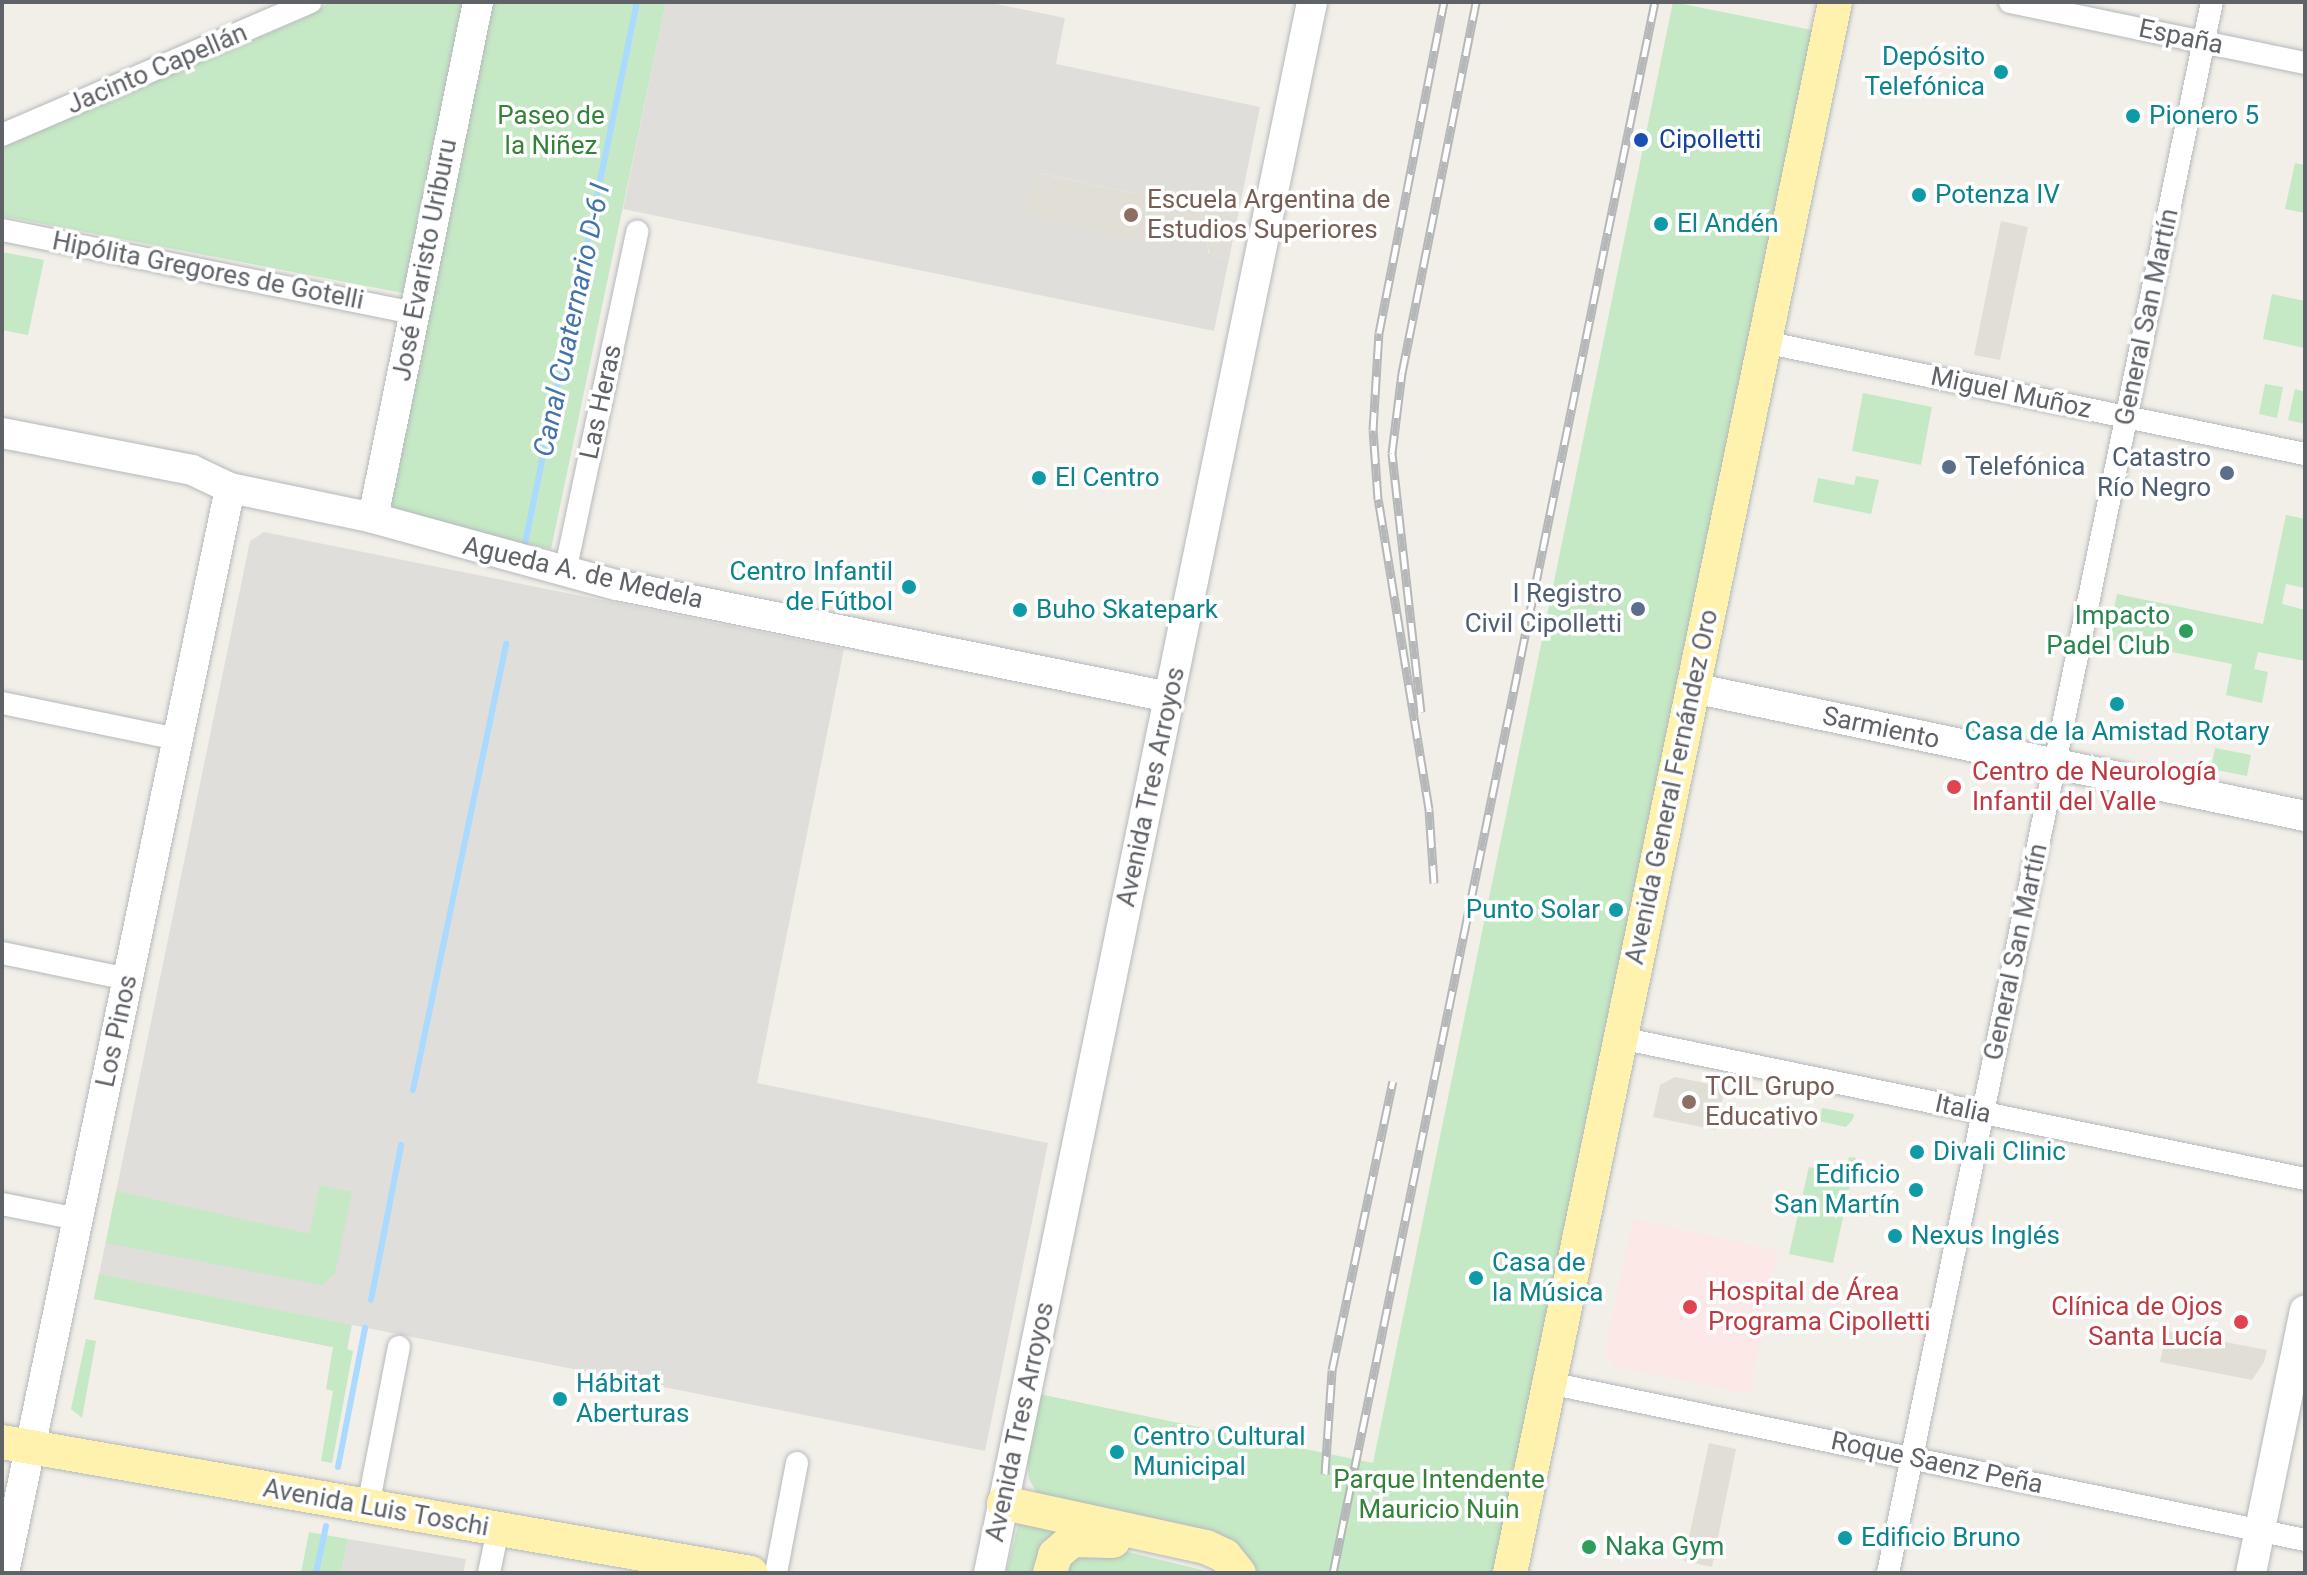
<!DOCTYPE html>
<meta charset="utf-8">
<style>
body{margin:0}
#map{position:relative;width:2307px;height:1575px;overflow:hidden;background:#f1efe8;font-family:Roboto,sans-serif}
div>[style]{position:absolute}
.industrial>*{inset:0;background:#e0deda}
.education>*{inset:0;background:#e1ded6}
.medical>*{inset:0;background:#fce8e6}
.green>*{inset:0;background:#c5e8c5}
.stream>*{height:6px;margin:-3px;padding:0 3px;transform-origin:3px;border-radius:3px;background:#aadaff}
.roads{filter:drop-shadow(0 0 2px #b5b8bc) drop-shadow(0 0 2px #b5b8bc)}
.street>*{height:22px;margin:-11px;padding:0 11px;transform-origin:11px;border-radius:11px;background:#fff}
.secondary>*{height:30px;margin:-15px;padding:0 15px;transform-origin:15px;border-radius:15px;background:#fff}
.primary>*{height:34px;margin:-17px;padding:0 17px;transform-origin:17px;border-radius:17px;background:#fff2af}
.rail>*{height:9px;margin-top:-4.5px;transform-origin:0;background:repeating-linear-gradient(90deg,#fff 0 18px,#b6b7b8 0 36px);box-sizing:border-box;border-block:2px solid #b6b7b8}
.dots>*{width:22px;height:22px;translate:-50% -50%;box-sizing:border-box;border:4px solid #fff;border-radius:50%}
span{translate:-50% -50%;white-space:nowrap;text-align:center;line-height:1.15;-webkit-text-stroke:7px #fff;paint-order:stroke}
.street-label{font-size:26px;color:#5f6368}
.culture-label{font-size:26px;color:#0d838f}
.right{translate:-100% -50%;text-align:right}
.left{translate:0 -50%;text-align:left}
.park-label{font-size:26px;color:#348238}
.transit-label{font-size:26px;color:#164399}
.education-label{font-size:26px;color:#785e54}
.service-label{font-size:26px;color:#4e5e75}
.leisure-label{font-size:26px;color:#27864d}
.health-label{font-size:26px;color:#be3a42}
.water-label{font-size:28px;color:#4174aa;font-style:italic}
.frame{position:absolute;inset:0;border:4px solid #5f6368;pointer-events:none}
</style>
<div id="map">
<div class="industrial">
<i style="clip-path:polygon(666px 2px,986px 2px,1065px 18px,1056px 64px,1260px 107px,1238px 215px,1034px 172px,1170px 234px,1207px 234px,1208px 253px,1229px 259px,1214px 331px,623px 209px)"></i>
<i style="clip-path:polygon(264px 532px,844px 649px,757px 1083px,1048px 1143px,985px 1451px,352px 1325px,347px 1350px,94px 1299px,250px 541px)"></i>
<i style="clip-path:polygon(348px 1539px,466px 1559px,463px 1573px,341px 1573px)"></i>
</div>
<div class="education">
<i style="clip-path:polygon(1033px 172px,1238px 215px,1229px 259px,1209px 253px,1206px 234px,1170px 234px,1156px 244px,1024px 216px)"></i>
<i style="clip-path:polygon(2001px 221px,2028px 227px,2000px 360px,1974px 355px)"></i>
<i style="clip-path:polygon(1675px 1077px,1725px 1087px,1716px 1130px,1653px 1117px,1660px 1085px)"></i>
<i style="clip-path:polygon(2167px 1331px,2267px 1350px,2264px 1362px,2252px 1380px,2160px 1362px)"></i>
<i style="clip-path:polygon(1709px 1443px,1736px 1449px,1712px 1567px,1684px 1561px)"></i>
</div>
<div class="medical">
<i style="clip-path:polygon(1633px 1219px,1778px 1251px,1749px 1394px,1612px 1366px,1613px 1359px,1604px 1357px)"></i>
</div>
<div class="green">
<i style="clip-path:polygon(330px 2px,466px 2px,403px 293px,2px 216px,2px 147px,307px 17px)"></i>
<i style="clip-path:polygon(489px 2px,666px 2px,551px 549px,400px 517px,393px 514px,388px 499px)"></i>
<i style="clip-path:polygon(1673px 2px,1817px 31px,1498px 1573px,1248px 1573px,1038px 1495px,1029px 1479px,1027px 1458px,1039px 1394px,1373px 1463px)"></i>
<i style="clip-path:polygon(2295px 163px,2305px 165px,2305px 213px,2285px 209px)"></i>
<i style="clip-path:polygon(2px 252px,44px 260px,28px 335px,2px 330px)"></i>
<i style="clip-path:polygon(2272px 294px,2305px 301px,2305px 348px,2263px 339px)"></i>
<i style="clip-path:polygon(2265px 384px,2283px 387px,2277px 418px,2259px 414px)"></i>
<i style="clip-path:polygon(2295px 389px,2305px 392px,2305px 424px,2288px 420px)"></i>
<i style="clip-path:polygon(1863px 393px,1932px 407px,1921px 465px,1852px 451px)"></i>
<i style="clip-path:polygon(1856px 476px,1879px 480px,1871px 514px,1813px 502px,1818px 478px,1854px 485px)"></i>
<i style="clip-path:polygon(2286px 515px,2305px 519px,2305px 588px,2286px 584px,2282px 604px,2305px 610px,2305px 661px,2258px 652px,2254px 669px,2268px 672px,2262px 703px,2226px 695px,2232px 664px,2108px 639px,2117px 594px,2263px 624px)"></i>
<i style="clip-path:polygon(2215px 748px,2251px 755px,2247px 776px,2211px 769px)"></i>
<i style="clip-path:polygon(1822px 1108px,1854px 1114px,1853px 1119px,1846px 1127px,1819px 1121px)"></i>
<i style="clip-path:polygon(1849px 1157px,1856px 1158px,1833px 1263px,1789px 1254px,1809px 1167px,1845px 1174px)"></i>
<i style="clip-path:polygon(320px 1185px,352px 1192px,335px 1274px,322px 1285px,106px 1243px,116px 1191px,309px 1234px)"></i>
<i style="clip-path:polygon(99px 1274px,351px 1325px,347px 1349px,353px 1351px,332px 1463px,321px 1461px,333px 1391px,326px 1389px,333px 1347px,94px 1299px)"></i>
<i style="clip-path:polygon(86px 1339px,96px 1341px,82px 1418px,71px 1409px)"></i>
<i style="clip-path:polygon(1019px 1522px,1093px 1528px,1043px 1573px,1006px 1573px)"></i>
<i style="clip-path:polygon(309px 1532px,348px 1539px,341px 1573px,301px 1573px)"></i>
<i style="clip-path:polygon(1103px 1546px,1202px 1570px,1209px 1573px,1061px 1573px,1064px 1561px)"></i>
</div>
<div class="stream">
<i style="left:525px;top:543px;width:552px;rotate:-78.3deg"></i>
<i style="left:413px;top:1090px;width:456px;rotate:-78.2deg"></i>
<i style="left:371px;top:1300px;width:158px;rotate:-79deg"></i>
<i style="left:338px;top:1467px;width:142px;rotate:-79deg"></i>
<i style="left:316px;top:1573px;width:48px;rotate:-78deg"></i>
</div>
<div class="roads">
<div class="street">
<i style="left:2010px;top:2px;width:301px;rotate:11.7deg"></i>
<i style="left:2px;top:135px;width:336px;rotate:-23.3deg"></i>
<i style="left:2px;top:230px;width:421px;rotate:11.4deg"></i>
<i style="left:1764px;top:342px;width:552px;rotate:11.7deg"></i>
<i style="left:565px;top:572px;width:348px;rotate:-78deg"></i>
<i style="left:2px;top:703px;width:179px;rotate:11.6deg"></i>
<i style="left:2px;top:953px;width:129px;rotate:11.7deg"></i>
<i style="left:1620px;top:1038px;width:699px;rotate:11.63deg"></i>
<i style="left:2px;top:1204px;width:77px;rotate:11.2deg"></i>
<i style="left:1549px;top:1383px;width:772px;rotate:11.73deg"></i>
<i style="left:368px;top:1506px;width:162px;rotate:-79deg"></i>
<i style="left:489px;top:1573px;width:45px;rotate:-78.4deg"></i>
<i style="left:776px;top:1573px;width:112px;rotate:-79.2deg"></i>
<i style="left:1888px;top:1573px;width:1604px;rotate:-78.35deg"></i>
</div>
<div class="secondary">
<i style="left:2px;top:433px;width:194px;rotate:11deg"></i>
<i style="left:192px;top:470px;width:42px;rotate:25.3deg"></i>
<i style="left:230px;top:488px;width:146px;rotate:11.8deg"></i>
<i style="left:373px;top:518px;width:253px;rotate:15.4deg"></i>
<i style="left:617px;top:585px;width:563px;rotate:11.47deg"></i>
<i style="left:373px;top:518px;width:527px;rotate:-78.5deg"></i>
<i style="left:1693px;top:688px;width:625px;rotate:11.81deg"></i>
<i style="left:4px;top:1573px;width:1108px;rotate:-78.23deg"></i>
<i style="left:989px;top:1573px;width:1604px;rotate:-78.38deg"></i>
<i style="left:2251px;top:1573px;width:268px;rotate:-78.4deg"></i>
</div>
<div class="primary">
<i style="left:2px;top:1442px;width:760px;rotate:9.92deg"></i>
<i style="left:1004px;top:1503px;width:207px;rotate:12.3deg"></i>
<i style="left:1206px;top:1547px;width:21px;rotate:25deg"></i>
<i style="left:1225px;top:1556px;width:22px;rotate:51deg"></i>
<i style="left:1050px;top:1573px;width:19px;rotate:-74deg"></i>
<i style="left:1055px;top:1555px;width:23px;rotate:-41deg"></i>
<i style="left:1072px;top:1540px;width:41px;rotate:1.4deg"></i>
<i style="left:1510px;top:1573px;width:1604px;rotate:-78.31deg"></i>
</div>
</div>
<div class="rail">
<i style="left:1421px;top:712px;width:261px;rotate:-96.4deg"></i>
<i style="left:1392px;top:453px;width:81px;rotate:-82.9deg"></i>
<i style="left:1402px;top:373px;width:378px;rotate:-78.7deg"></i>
<i style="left:1434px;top:883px;width:74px;rotate:-93.9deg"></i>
<i style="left:1429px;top:809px;width:314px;rotate:-99.3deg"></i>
<i style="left:1378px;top:499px;width:69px;rotate:-94.1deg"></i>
<i style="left:1373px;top:430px;width:97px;rotate:-86.5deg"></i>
<i style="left:1379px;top:333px;width:337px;rotate:-78.9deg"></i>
<i style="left:1325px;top:1474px;width:104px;rotate:-86.1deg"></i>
<i style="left:1332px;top:1370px;width:295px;rotate:-78.1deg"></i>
<i style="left:1333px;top:1573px;width:1604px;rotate:-78.42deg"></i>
</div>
<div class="dots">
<i style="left:2001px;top:72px;background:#0f9aa8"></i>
<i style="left:2133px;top:116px;background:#0f9aa8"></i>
<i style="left:1641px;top:140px;background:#1a4fb4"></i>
<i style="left:1919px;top:195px;background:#0f9aa8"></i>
<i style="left:1131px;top:215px;background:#8d6e63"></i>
<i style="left:1661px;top:224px;background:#0f9aa8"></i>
<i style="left:1949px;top:467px;background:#5c6f8a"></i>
<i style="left:2227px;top:473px;background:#5c6f8a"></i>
<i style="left:1039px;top:478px;background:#0f9aa8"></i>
<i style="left:909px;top:587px;background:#0f9aa8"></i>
<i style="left:1638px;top:609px;background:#5c6f8a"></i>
<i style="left:1020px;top:610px;background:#0f9aa8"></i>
<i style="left:2186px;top:631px;background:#2e9e5b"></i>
<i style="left:2117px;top:704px;background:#0f9aa8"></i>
<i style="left:1954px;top:787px;background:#e0444e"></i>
<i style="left:1616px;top:910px;background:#0f9aa8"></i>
<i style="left:1689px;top:1102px;background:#8d6e63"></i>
<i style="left:1917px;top:1152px;background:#0f9aa8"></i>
<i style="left:1916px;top:1190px;background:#0f9aa8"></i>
<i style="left:1895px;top:1236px;background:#0f9aa8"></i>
<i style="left:1476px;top:1278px;background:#0f9aa8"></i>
<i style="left:1690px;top:1307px;background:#e0444e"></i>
<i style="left:2241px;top:1322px;background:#e0444e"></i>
<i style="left:560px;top:1399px;background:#0f9aa8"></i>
<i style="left:1117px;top:1452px;background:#0f9aa8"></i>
<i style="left:1845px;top:1538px;background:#0f9aa8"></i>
<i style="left:1589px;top:1547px;background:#2e9e5b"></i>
</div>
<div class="street-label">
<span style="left:2181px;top:37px;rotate:12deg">España</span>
<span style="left:157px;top:69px;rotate:-23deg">Jacinto Capellán</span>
<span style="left:425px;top:260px;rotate:-79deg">José Evaristo Uriburu</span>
<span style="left:208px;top:271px;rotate:11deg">Hipólita Gregores de Gotelli</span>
<span style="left:2147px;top:317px;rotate:-78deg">General San Martín</span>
<span style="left:2011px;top:393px;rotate:12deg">Miguel Muñoz</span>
<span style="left:601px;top:402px;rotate:-78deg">Las Heras</span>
<span style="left:583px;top:573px;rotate:13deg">Agueda A. de Medela</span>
<span style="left:1881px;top:728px;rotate:12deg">Sarmiento</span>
<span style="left:1151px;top:787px;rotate:-78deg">Avenida Tres Arroyos</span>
<span style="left:1672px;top:787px;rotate:-78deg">Avenida General Fernández Oro</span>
<span style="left:2016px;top:952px;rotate:-78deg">General San Martín</span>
<span style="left:117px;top:1031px;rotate:-78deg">Los Pinos</span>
<span style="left:1963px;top:1109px;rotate:12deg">Italia</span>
<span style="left:1020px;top:1422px;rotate:-78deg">Avenida Tres Arroyos</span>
<span style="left:1937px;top:1463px;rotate:12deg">Roque Saenz Peña</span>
<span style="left:376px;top:1508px;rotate:10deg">Avenida Luis Toschi</span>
</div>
<div class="culture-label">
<span class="right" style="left:1985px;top:72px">Depósito<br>Telefónica</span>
<span class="left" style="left:2149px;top:116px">Pionero 5</span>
<span class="left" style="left:1935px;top:195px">Potenza IV</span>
<span class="left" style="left:1677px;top:224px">El Andén</span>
<span class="left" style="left:1055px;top:478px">El Centro</span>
<span class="right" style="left:893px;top:587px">Centro Infantil<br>de Fútbol</span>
<span class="left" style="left:1036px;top:610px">Buho Skatepark</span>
<span style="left:2117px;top:732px">Casa de la Amistad Rotary</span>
<span class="right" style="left:1600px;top:910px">Punto Solar</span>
<span class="left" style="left:1933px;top:1152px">Divali Clinic</span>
<span class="right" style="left:1900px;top:1190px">Edificio<br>San Martín</span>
<span class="left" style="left:1911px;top:1236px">Nexus Inglés</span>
<span class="left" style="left:1492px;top:1278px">Casa de<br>la Música</span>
<span class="left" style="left:576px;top:1399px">Hábitat<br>Aberturas</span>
<span class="left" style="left:1133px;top:1452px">Centro Cultural<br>Municipal</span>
<span class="left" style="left:1861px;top:1538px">Edificio Bruno</span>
</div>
<div class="park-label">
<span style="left:551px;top:131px">Paseo de<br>la Niñez</span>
<span style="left:1439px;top:1495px">Parque Intendente<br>Mauricio Nuin</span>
</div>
<div class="transit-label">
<span class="left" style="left:1659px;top:140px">Cipolletti</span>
</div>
<div class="education-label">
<span class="left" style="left:1147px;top:215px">Escuela Argentina de<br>Estudios Superiores</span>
<span class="left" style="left:1705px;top:1102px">TCIL Grupo<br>Educativo</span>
</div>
<div class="service-label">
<span class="right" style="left:2211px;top:473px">Catastro<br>Río Negro</span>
<span class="left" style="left:1965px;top:467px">Telefónica</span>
<span class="right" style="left:1622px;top:609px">I Registro<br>Civil Cipolletti</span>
</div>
<div class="leisure-label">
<span class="right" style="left:2170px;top:631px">Impacto<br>Padel Club</span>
<span class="left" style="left:1605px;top:1547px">Naka Gym</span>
</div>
<div class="health-label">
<span class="left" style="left:1972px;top:787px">Centro de Neurología<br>Infantil del Valle</span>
<span class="left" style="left:1708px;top:1307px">Hospital de Área<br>Programa Cipolletti</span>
<span class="right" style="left:2223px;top:1322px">Clínica de Ojos<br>Santa Lucía</span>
</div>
<div class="water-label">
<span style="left:572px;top:320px;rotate:-78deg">Canal Cuaternario D-6 I</span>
</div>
<div class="frame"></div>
</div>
